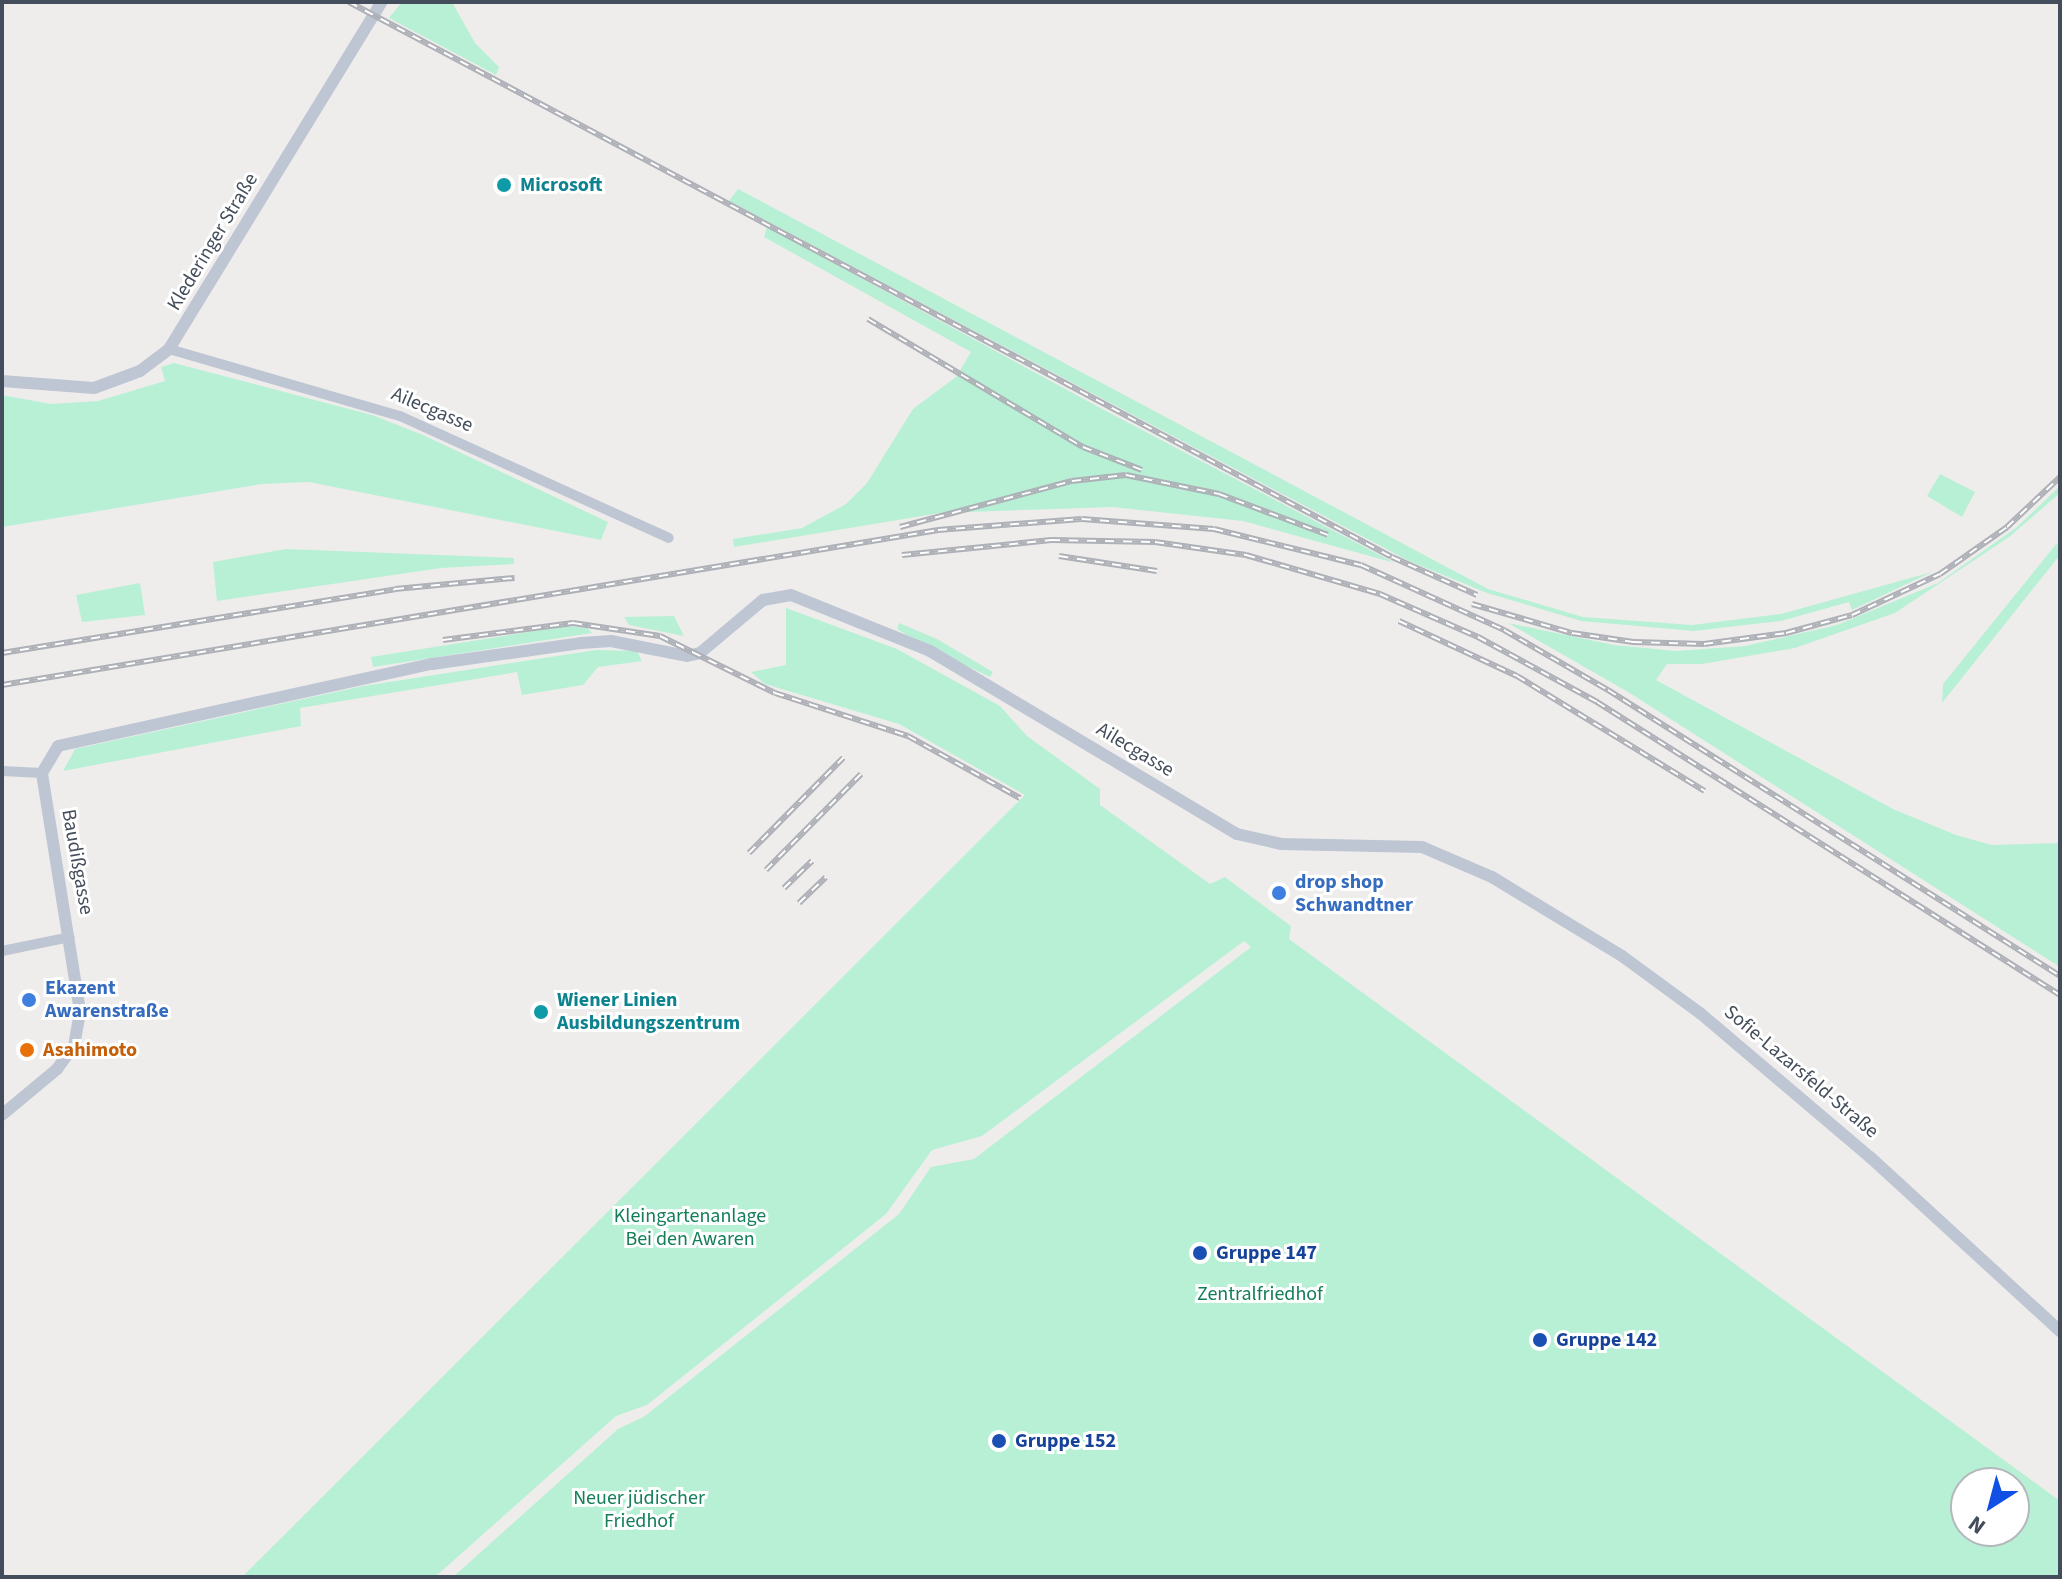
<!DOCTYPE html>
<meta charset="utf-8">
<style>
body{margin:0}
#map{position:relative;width:2062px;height:1579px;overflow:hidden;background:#efedec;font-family:"Source Sans 3",sans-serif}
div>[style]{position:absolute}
.green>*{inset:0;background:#b8f0d5}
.minor>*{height:10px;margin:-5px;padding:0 5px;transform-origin:5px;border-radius:5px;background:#bfc6d3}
.tertiary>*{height:12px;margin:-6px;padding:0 6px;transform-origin:6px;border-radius:6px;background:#bfc6d3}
.rail>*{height:6px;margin-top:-3px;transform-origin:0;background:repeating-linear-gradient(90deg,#fff 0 9px,#aeb0b7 0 18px);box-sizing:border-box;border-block:2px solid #aeb0b7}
.dots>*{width:22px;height:22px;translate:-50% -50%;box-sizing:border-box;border:4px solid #fff;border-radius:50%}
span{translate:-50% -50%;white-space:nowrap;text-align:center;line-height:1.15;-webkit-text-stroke:6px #fff;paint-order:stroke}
.culture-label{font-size:20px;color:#0d838f;font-weight:700}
.left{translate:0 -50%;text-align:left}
.street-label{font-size:20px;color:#444d5b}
.shop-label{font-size:20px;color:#366cbe;font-weight:700}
.food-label{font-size:20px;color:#c56008;font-weight:700}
.park-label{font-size:20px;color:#137e58}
.transit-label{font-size:20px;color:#164399;font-weight:700}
.frame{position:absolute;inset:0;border:4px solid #444d5b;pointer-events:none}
.north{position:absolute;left:1950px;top:1467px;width:80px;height:80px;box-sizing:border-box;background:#fff;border:2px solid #b4b8bd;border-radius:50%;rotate:216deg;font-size:22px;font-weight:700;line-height:32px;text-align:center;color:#444d5b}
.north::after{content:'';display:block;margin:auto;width:28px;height:36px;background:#1150e4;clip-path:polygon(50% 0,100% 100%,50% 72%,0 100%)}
</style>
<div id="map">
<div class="green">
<i style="clip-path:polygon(402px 2px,452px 2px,475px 43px,499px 67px,496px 75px,389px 18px)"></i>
<i style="clip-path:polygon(738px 189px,1488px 589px,1583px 617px,1692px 625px,1781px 614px,1932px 572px,1852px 610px,1849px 602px,1781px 621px,1694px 631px,1581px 621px,1487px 593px,1409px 561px,729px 201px)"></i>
<i style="clip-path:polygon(767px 227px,1106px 411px,1395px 563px,1243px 521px,1112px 507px,940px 513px,734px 547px,733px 539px,802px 528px,846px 504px,867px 483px,913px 409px,956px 377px,971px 352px,764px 237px)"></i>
<i style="clip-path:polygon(174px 363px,372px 415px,423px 435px,608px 522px,601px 540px,309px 482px,262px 484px,2px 527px,2px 395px,51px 404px,98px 401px,165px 381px,161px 367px)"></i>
<i style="clip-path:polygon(1940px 474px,1975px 492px,1962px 517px,1927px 496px)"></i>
<i style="clip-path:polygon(2060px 486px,2060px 493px,2009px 537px,1895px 613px,1795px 648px,1702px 664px,1667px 664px,1656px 680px,1893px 809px,1956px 835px,1992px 845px,2060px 843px,2060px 967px,1628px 692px,1508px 623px,1614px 645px,1676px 651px,1745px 646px,1837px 625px,1938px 583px,2017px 527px)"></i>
<i style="clip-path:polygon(2057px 543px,2060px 555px,1942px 703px,1943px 684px)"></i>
<i style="clip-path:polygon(286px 549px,514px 558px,514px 564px,441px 568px,217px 601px,213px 562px)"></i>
<i style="clip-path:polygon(140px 583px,145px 615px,82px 622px,76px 595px)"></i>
<i style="clip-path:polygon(evenodd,786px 608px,897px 649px,1000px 706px,1027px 736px,1100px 789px,1100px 805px,1210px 884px,1225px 877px,1291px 926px,1289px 939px,2060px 1501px,2060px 1577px,453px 1577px,618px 1429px,645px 1416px,899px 1214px,931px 1167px,974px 1159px,1251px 947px,1244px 941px,982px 1136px,932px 1150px,886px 1214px,647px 1405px,616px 1416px,435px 1577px,242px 1577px,1025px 795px,899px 724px,765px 684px,751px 672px,786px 665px,786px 608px,1966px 1483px,2014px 1483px,2014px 1531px,1966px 1531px,1966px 1483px)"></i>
<i style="clip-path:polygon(674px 616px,684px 636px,629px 625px,624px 617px)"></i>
<i style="clip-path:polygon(899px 623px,937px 639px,993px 672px,990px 677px,923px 645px,897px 629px)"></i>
<i style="clip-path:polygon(567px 626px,587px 628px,592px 633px,373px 667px,371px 657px)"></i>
<i style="clip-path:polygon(596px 650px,637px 651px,642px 661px,598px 667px,583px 685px,522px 695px,517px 672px,300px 708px,301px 726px,63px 771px,75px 749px,363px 686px)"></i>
</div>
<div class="minor">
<i style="left:169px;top:349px;width:241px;rotate:16.2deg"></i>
<i style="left:400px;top:416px;width:295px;rotate:24.4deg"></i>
<i style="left:2px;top:771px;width:40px;rotate:2.9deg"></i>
<i style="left:2px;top:951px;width:69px;rotate:-11.6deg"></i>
</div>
<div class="tertiary">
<i style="left:2px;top:381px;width:92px;rotate:4.4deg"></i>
<i style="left:94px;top:388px;width:49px;rotate:-20.3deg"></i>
<i style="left:140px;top:371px;width:36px;rotate:-37deg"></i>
<i style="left:169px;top:349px;width:407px;rotate:-58.5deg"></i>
<i style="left:2px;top:1115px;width:72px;rotate:-39.9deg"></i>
<i style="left:57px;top:1069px;width:29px;rotate:-54deg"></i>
<i style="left:74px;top:1046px;width:36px;rotate:-80deg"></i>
<i style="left:80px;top:1011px;width:241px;rotate:-99.1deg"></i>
<i style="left:42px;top:773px;width:31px;rotate:-59deg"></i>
<i style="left:58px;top:746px;width:383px;rotate:-12.4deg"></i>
<i style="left:432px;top:664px;width:150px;rotate:-8deg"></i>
<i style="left:581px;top:643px;width:30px;rotate:-4deg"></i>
<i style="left:611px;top:641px;width:77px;rotate:11.2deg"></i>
<i style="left:687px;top:656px;width:13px;rotate:-13deg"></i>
<i style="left:700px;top:653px;width:82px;rotate:-40.1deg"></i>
<i style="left:763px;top:600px;width:28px;rotate:-10deg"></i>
<i style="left:791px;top:595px;width:150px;rotate:21.9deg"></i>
<i style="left:930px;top:651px;width:357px;rotate:30.8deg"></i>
<i style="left:1237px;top:834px;width:45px;rotate:12.8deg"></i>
<i style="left:1281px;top:844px;width:141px;rotate:1.2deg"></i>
<i style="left:1422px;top:847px;width:76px;rotate:23.2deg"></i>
<i style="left:1492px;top:877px;width:152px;rotate:31.3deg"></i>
<i style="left:1622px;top:956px;width:97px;rotate:36.2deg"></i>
<i style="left:1700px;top:1013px;width:223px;rotate:40.3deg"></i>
<i style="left:1870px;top:1157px;width:258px;rotate:42.5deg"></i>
</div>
<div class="rail">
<i style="left:349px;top:2px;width:1181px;rotate:28.02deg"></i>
<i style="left:1392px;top:557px;width:93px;rotate:24.1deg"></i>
<i style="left:868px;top:319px;width:250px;rotate:30.8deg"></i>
<i style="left:1083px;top:447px;width:63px;rotate:21.3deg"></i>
<i style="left:900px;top:527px;width:178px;rotate:-15deg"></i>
<i style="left:1072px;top:481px;width:54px;rotate:-6.3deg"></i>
<i style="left:1126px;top:475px;width:95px;rotate:11.5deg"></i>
<i style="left:1219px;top:494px;width:116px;rotate:20.6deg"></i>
<i style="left:902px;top:555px;width:150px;rotate:-5.7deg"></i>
<i style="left:1051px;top:540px;width:104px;rotate:1.1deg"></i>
<i style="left:1155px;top:542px;width:92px;rotate:8.1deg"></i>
<i style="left:1246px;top:555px;width:140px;rotate:16.2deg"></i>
<i style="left:1380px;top:594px;width:107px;rotate:23.7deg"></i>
<i style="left:1478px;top:637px;width:136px;rotate:28.6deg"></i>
<i style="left:1597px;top:702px;width:548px;rotate:32.33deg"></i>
<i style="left:1059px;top:556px;width:99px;rotate:8.7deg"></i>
<i style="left:1472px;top:604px;width:104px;rotate:16.2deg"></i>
<i style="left:1572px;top:633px;width:62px;rotate:8.4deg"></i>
<i style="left:1633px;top:642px;width:71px;rotate:1.6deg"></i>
<i style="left:1704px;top:644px;width:83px;rotate:-7.6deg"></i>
<i style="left:1786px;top:633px;width:68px;rotate:-15.3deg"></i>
<i style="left:1852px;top:615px;width:97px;rotate:-25deg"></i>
<i style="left:1940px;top:574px;width:82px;rotate:-35deg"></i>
<i style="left:2007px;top:527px;width:73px;rotate:-43.3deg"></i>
<i style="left:1399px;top:621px;width:130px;rotate:25deg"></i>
<i style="left:1517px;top:676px;width:220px;rotate:31.5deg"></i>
<i style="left:443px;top:640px;width:131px;rotate:-7.5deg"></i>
<i style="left:573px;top:623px;width:88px;rotate:8.5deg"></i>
<i style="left:660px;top:636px;width:128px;rotate:26.4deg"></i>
<i style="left:775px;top:693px;width:140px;rotate:17.9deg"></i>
<i style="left:908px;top:736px;width:128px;rotate:29deg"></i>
<i style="left:2px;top:653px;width:398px;rotate:-9.2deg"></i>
<i style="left:395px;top:589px;width:120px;rotate:-5.3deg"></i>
<i style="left:2px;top:685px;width:949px;rotate:-9.4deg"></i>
<i style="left:938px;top:530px;width:144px;rotate:-4.4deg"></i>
<i style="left:1082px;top:519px;width:132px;rotate:4.3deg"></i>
<i style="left:1214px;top:529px;width:151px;rotate:13.8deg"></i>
<i style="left:1361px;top:565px;width:157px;rotate:24.4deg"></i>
<i style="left:1504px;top:630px;width:120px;rotate:30deg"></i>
<i style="left:1608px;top:690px;width:535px;rotate:32.32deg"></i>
<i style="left:749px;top:853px;width:134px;rotate:-45.3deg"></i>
<i style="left:766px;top:870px;width:135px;rotate:-45.3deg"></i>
<i style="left:784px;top:888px;width:39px;rotate:-44deg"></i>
<i style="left:799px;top:903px;width:37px;rotate:-44deg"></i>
</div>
<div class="dots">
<i style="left:504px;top:185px;background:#0f9aa8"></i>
<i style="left:1279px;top:893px;background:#3f7fe0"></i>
<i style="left:29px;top:1000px;background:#3f7fe0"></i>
<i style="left:541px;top:1012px;background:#0f9aa8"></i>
<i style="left:27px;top:1050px;background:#e8710a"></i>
<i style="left:1200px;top:1253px;background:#1a4fb4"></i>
<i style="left:1540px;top:1340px;background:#1a4fb4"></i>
<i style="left:999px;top:1441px;background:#1a4fb4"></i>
</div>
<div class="culture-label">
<span class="left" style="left:520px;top:185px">Microsoft</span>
<span class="left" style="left:557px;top:1012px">Wiener Linien<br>Ausbildungszentrum</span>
</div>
<div class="street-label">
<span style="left:213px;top:242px;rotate:-59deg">Klederinger Straße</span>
<span style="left:432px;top:410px;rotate:23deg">Ailecgasse</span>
<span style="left:1135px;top:750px;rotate:31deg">Ailecgasse</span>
<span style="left:77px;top:862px;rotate:80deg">Baudißgasse</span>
<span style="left:1801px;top:1072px;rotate:40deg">Sofie-Lazarsfeld-Straße</span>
</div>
<div class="shop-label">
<span class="left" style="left:1295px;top:894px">drop shop<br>Schwandtner</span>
<span class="left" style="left:45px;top:1000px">Ekazent<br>Awarenstraße</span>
</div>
<div class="food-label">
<span class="left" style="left:43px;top:1050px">Asahimoto</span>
</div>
<div class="park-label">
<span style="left:690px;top:1228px">Kleingartenanlage<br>Bei den Awaren</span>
<span style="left:1260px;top:1294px">Zentralfriedhof</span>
<span style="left:639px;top:1510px">Neuer jüdischer<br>Friedhof</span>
</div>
<div class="transit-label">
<span class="left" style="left:1216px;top:1253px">Gruppe 147</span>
<span class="left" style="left:1556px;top:1340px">Gruppe 142</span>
<span class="left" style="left:1015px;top:1441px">Gruppe 152</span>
</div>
<div class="frame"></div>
<div class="north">N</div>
</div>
